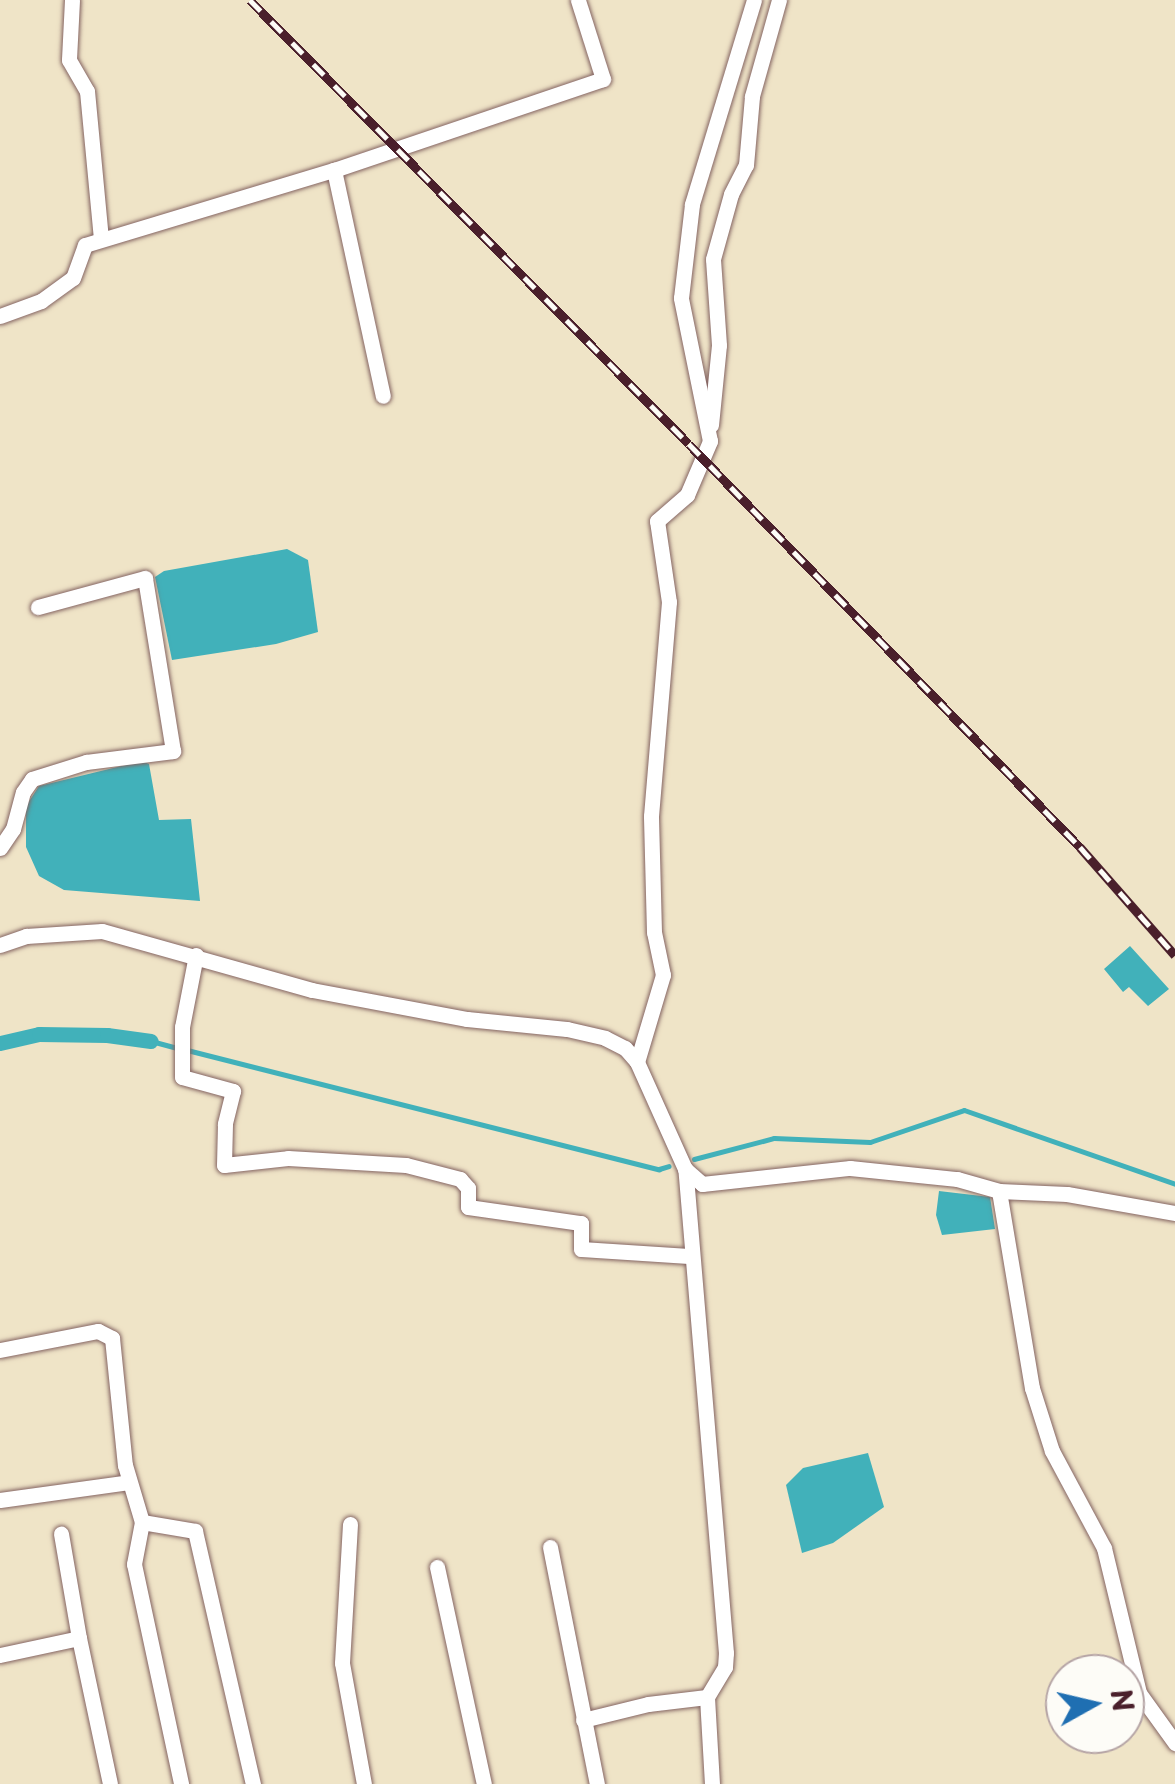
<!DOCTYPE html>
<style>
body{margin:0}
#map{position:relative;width:1175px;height:1784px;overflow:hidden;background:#efe4c7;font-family:"Playpen Sans",sans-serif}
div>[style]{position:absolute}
.water>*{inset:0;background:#41b1ba}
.stream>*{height:5px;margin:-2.5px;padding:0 2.5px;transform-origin:2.5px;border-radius:2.5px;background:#41b1ba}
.canal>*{height:15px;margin:-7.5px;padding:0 7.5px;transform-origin:7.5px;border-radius:7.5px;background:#41b1ba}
.roads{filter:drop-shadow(0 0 2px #846462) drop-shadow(0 0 2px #846462)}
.minor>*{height:15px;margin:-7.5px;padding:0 7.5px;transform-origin:7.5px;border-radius:7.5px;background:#fff}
.rail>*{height:9px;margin-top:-4.5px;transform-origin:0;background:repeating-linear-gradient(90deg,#fdfcf7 0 15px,#4a1f2b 0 30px);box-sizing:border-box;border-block:2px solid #4a1f2b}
span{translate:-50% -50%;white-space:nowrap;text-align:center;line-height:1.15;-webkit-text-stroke:9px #fdfcf7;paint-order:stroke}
.north{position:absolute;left:1045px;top:1654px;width:100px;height:100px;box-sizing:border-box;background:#fdfcf7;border:2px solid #b5a4a5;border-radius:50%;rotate:82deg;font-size:28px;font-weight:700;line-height:40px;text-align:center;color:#4a1f2b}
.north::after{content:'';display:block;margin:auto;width:35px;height:45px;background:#1f6fb2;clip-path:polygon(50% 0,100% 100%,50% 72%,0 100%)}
</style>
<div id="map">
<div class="water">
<i style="clip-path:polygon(287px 549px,308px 560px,318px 632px,276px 644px,172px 660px,155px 577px,164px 571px)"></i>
<i style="clip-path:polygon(142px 761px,149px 764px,159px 820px,191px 819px,200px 901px,64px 890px,39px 876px,26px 847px,26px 806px,39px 786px)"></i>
<i style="clip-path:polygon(1130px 946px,1169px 989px,1148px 1006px,1129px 987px,1123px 992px,1104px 969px)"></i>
<i style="clip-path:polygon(939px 1191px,990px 1197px,995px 1229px,942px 1235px,936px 1215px)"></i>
<i style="clip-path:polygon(868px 1453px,884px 1507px,833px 1543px,802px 1553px,786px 1485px,803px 1468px)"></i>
</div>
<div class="stream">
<i style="left:151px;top:1041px;width:27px;rotate:15deg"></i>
<i style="left:187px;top:1050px;width:487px;rotate:14.2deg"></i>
<i style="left:659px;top:1169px;width:10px;rotate:-17deg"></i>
<i style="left:694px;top:1159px;width:83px;rotate:-14.7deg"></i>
<i style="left:774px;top:1138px;width:96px;rotate:2.4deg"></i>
<i style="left:870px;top:1142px;width:99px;rotate:-18.8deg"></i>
<i style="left:964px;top:1110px;width:224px;rotate:19.3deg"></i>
</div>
<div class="canal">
<i style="left:0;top:1043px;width:40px;rotate:-13deg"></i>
<i style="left:39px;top:1034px;width:68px;rotate:0.8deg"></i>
<i style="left:107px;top:1035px;width:44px;rotate:7.8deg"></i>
</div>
<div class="roads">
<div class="minor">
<i style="left:72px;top:0;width:60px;rotate:92.9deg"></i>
<i style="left:69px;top:60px;width:36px;rotate:60deg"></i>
<i style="left:87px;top:91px;width:149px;rotate:84.6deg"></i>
<i style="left:334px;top:170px;width:284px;rotate:-18.7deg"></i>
<i style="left:603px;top:79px;width:83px;rotate:-107.6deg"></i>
<i style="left:0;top:316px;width:44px;rotate:-20.1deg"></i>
<i style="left:41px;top:301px;width:39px;rotate:-36deg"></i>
<i style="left:73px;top:278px;width:35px;rotate:-70deg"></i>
<i style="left:85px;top:245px;width:260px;rotate:-16.8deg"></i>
<i style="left:334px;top:170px;width:231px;rotate:77.8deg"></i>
<i style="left:711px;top:425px;width:80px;rotate:-84.3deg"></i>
<i style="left:719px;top:345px;width:86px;rotate:-94deg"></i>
<i style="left:713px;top:259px;width:67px;rotate:-74.5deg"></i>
<i style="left:731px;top:194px;width:33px;rotate:-63deg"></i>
<i style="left:746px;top:165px;width:69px;rotate:-85deg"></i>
<i style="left:752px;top:96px;width:100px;rotate:-74.3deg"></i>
<i style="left:0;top:848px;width:23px;rotate:-56deg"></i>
<i style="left:13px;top:829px;width:38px;rotate:-75deg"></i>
<i style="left:23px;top:792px;width:16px;rotate:-55deg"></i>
<i style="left:32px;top:779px;width:57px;rotate:-17.5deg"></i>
<i style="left:86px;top:762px;width:88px;rotate:-7.2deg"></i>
<i style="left:173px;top:751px;width:175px;rotate:-99.2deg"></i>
<i style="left:145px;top:578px;width:111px;rotate:164.8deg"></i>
<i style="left:0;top:945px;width:28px;rotate:-19deg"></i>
<i style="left:26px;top:936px;width:76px;rotate:-3.8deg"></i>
<i style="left:102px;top:931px;width:218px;rotate:15.7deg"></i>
<i style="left:312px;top:990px;width:158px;rotate:10.6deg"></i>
<i style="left:467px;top:1019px;width:100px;rotate:5.7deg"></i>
<i style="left:567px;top:1029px;width:39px;rotate:13deg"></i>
<i style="left:605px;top:1038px;width:22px;rotate:27deg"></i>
<i style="left:625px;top:1048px;width:18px;rotate:49deg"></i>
<i style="left:637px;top:1062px;width:117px;rotate:65.8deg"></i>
<i style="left:196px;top:955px;width:73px;rotate:101deg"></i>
<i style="left:182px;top:1027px;width:50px;rotate:90deg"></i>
<i style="left:182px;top:1077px;width:53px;rotate:15.4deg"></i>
<i style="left:233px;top:1091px;width:34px;rotate:104deg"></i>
<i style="left:225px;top:1124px;width:41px;rotate:91.4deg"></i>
<i style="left:224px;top:1165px;width:64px;rotate:-6.2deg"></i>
<i style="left:288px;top:1158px;width:118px;rotate:3.4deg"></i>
<i style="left:406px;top:1165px;width:56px;rotate:14.5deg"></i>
<i style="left:460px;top:1179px;width:12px;rotate:48deg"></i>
<i style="left:468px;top:1188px;width:19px;rotate:90deg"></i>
<i style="left:468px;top:1207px;width:114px;rotate:8.1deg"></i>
<i style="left:581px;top:1223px;width:26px;rotate:90deg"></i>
<i style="left:581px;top:1249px;width:108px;rotate:3.7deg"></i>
<i style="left:637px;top:1062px;width:91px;rotate:-73.4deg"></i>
<i style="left:663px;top:975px;width:44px;rotate:-101.8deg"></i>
<i style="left:654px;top:932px;width:116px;rotate:-91.5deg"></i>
<i style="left:651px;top:816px;width:215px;rotate:-85.2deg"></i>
<i style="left:669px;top:602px;width:82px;rotate:-98.4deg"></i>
<i style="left:657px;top:521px;width:40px;rotate:-41deg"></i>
<i style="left:687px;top:495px;width:59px;rotate:-66.9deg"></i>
<i style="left:710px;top:441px;width:146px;rotate:-101.5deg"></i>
<i style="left:681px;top:298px;width:95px;rotate:-83.3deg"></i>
<i style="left:692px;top:204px;width:213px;rotate:-73.1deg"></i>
<i style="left:999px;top:1191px;width:68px;rotate:2.5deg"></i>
<i style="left:1067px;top:1194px;width:110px;rotate:10deg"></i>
<i style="left:0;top:1350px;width:100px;rotate:-11deg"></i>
<i style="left:98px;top:1331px;width:16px;rotate:27deg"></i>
<i style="left:112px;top:1338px;width:128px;rotate:84.2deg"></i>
<i style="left:125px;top:1465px;width:59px;rotate:73.4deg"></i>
<i style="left:142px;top:1522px;width:43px;rotate:100.8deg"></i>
<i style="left:134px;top:1564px;width:225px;rotate:77.9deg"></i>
<i style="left:0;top:1500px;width:130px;rotate:-7.9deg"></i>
<i style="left:142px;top:1522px;width:54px;rotate:9.6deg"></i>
<i style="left:195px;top:1531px;width:260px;rotate:77.1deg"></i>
<i style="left:350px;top:1524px;width:139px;rotate:93.3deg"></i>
<i style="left:342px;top:1663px;width:123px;rotate:79.7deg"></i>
<i style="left:550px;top:1547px;width:242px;rotate:78.8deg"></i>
<i style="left:437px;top:1567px;width:222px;rotate:77.8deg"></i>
<i style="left:79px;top:1638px;width:149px;rotate:78deg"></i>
<i style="left:0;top:1655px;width:81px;rotate:-12.1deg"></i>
<i style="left:79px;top:1638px;width:106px;rotate:-99.8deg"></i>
<i style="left:583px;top:1720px;width:67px;rotate:-13.8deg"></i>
<i style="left:648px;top:1704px;width:59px;rotate:-6.8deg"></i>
<i style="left:712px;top:1784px;width:87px;rotate:-93.3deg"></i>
<i style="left:707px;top:1697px;width:35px;rotate:-59deg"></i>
<i style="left:725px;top:1667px;width:14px;rotate:-86deg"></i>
<i style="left:726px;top:1653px;width:486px;rotate:-94.8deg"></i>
<i style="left:685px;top:1169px;width:23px;rotate:41deg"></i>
<i style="left:702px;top:1184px;width:149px;rotate:-6.2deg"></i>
<i style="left:850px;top:1168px;width:108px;rotate:5.9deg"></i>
<i style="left:957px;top:1179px;width:44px;rotate:15.9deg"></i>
<i style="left:999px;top:1191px;width:200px;rotate:80.5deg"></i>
<i style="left:1032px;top:1388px;width:66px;rotate:72.4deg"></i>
<i style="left:1052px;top:1451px;width:110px;rotate:61.8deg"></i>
<i style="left:1104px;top:1548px;width:149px;rotate:76.4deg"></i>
<i style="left:1139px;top:1693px;width:62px;rotate:54.2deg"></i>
</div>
</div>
<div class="rail">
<i style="left:250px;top:0;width:624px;rotate:45.32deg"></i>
<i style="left:689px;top:444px;width:562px;rotate:45.87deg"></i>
<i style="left:1080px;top:847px;width:144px;rotate:48.7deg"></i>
</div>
<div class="north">N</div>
</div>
